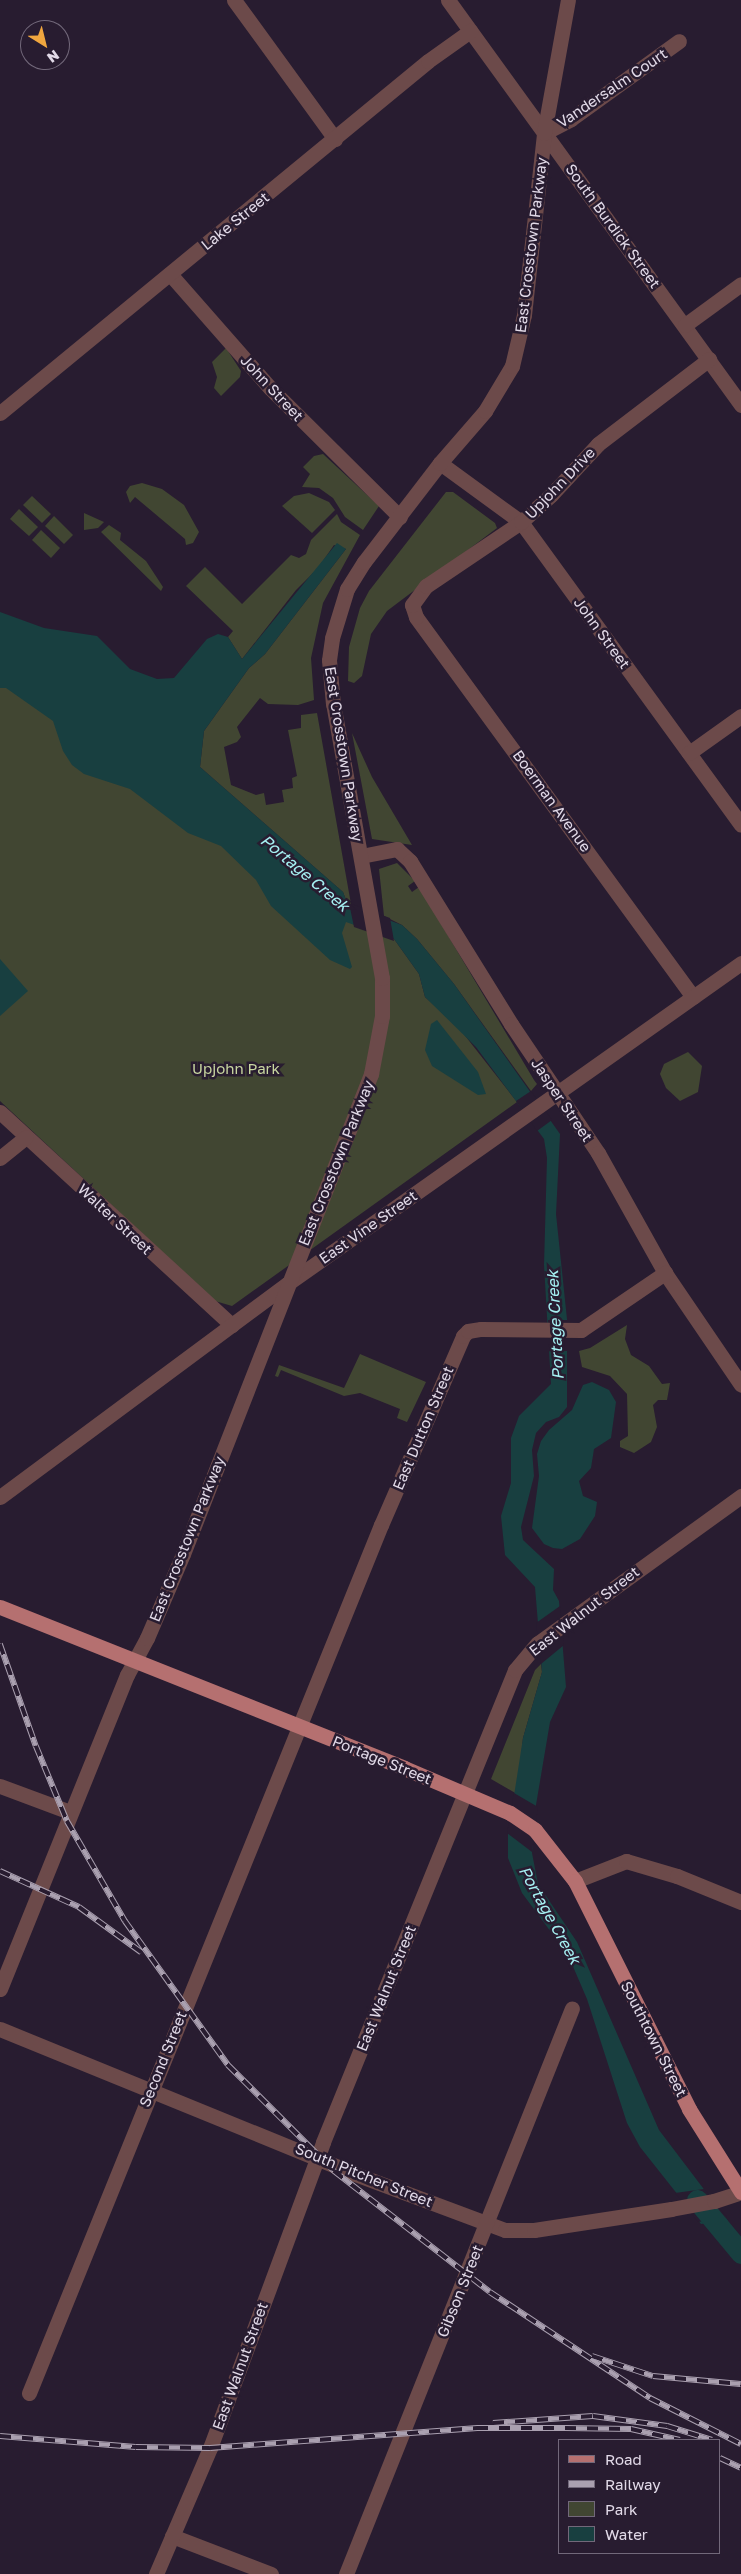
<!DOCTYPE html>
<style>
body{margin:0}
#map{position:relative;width:741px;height:2574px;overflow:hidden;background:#281c30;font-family:"Golos Text",sans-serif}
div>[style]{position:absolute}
.green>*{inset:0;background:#414632}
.water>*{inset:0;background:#183f40}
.pier>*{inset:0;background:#281c30}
.river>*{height:21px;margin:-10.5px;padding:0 10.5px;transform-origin:10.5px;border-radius:10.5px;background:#183f40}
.minor>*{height:15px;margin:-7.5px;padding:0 7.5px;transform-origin:7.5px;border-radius:7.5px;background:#6c4a4a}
.major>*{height:15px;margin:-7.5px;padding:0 7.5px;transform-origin:7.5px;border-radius:7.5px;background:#b57070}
.rail>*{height:5.5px;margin-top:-2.75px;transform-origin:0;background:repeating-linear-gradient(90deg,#281c30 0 11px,#aaa0b0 0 22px);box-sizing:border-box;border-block:1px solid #aaa0b0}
span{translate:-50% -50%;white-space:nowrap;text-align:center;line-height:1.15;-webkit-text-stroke:5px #281c30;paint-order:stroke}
.street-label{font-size:15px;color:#e2dae8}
.park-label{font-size:15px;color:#c8d6a0}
.water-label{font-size:16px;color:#a5f0f2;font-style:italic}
.legend{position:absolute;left:558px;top:2439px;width:162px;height:115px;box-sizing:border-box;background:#281c30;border:1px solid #72687a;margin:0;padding:6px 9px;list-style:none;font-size:15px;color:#e2dae8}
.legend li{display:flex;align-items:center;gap:10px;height:25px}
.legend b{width:25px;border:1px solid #72687a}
.north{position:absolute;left:20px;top:20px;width:50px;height:50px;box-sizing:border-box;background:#281c30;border:1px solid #72687a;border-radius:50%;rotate:144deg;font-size:14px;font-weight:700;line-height:20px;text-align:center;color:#e2dae8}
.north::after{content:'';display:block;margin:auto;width:18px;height:22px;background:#f0a63f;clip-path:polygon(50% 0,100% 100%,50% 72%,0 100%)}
</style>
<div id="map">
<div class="green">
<i style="clip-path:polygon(226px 348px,241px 371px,240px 377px,221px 396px,214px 388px,217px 377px,212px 362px)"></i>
<i style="clip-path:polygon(323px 454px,379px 506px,363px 530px,345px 517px,333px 498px,319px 488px,302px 487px,310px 474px,303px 467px,314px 456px)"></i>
<i style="clip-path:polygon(142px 483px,162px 489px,184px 505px,199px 532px,193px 543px,186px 545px,185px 539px,135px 497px,130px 503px,126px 492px,130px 486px)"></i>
<i style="clip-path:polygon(446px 492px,453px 492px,495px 523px,497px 528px,387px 611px,371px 634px,362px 676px,354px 683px,348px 681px,349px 647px,360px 608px,369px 591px)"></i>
<i style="clip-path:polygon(309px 493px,329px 502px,335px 510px,312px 533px,282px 506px,294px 496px)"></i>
<i style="clip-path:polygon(32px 496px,51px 514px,42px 523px,23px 505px)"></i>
<i style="clip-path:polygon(19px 509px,38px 527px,29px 536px,10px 519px)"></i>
<i style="clip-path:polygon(84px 513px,104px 522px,98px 528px,84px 530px)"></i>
<i style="clip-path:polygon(337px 514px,341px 522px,360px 535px,323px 603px,311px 658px,314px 700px,298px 705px,268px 704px,260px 698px,237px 727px,241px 737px,237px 742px,224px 747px,231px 785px,256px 795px,264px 793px,266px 805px,284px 802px,282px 790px,293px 788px,292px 778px,297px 776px,288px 730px,301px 728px,301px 715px,317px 713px,351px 904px,348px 905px,343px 892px,200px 767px,204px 731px,249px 668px,265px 654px,346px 549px,334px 545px,318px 568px,296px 590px,242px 659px,228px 637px,233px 631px,186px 586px,205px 567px,242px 604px,291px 555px,299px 558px,306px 554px,311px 540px)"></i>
<i style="clip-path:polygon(54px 516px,73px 535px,64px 544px,45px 526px)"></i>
<i style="clip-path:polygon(109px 525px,121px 533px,120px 540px,146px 561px,163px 587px,161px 591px,101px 532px)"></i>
<i style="clip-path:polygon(41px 530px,60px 548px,51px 558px,32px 540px)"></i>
<i style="clip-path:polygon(0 667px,346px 921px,394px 939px,419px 974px,425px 997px,459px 1028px,517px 1102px,232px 1306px,215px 1301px,0 1101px)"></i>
<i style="clip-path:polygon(352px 733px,372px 777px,412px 845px,372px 839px)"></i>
<i style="clip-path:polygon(397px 863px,415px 881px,408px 886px,412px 892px,419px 887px,534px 1080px,537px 1084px,531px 1091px,454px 984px,417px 939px,402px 925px,384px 916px,379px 869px)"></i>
<i style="clip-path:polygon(688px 1052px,702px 1066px,698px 1092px,680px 1101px,666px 1088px,660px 1074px,664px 1064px)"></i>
<i style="clip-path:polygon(627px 1325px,625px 1339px,631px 1355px,649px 1366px,662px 1384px,670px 1383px,667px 1400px,658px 1400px,653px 1405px,657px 1427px,651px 1442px,634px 1453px,620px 1447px,620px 1441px,628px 1436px,627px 1394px,610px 1376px,582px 1367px,579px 1351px,590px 1348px)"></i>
<i style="clip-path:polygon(360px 1354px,426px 1382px,407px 1422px,397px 1418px,400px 1409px,360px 1393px,344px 1396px,281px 1370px,278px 1377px,275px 1376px,279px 1365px,344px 1388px)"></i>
<i style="clip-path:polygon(541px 1664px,542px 1672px,523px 1738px,517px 1794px,491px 1779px,535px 1670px)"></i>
</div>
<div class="water">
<i style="clip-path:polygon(337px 543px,346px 549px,265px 654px,249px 668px,204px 731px,200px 767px,343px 892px,348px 905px,402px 925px,417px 939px,454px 984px,560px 1134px,556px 1214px,567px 1319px,567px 1407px,559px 1417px,546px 1422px,536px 1433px,532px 1450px,534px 1476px,521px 1527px,523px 1540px,554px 1569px,553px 1590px,559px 1601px,566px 1687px,550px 1722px,536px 1805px,532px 1853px,538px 1884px,577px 1942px,659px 2130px,728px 2221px,701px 2224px,640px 2147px,627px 2123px,587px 1999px,568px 1955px,522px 1893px,508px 1858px,508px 1834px,523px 1738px,542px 1672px,535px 1587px,505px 1555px,501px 1516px,511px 1483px,511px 1438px,519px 1416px,551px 1384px,544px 1265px,547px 1158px,544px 1139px,476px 1047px,425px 997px,419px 974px,394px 939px,346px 922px,342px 933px,352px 967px,350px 969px,330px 960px,271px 906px,256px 880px,221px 846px,188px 833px,130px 789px,84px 774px,72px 765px,63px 751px,53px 721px,6px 688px,0 688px,0 612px,44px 628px,97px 636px,130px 669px,157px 679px,174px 678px,207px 639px,218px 634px,228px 637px,242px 659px)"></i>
<i style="clip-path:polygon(0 959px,28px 991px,0 1016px)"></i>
<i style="clip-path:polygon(437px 1020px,478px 1072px,486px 1094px,478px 1095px,432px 1066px,425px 1050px,431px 1024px)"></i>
<i style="clip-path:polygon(592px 1382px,609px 1390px,616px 1402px,611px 1438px,594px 1449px,591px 1468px,579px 1481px,583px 1496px,597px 1502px,595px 1516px,580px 1539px,562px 1549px,553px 1548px,544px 1544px,532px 1528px,539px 1476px,537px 1454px,541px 1441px,549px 1430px,572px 1410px,583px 1385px)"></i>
</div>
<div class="pier">
<i style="clip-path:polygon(349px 903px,390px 918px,394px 941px,354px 927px)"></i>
<i style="clip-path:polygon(531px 1091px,552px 1120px,537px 1131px,516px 1101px)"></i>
<i style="clip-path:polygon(548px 1320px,568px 1320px,568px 1351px,548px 1351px)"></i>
<i style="clip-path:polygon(560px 1606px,564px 1645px,541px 1664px,536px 1623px)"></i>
<i style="clip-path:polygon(514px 1793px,538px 1807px,532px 1852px,507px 1833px)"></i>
<i style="clip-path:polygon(704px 2189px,727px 2217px,698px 2222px,675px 2193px)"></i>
</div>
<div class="river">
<i style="left:697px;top:2200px;width:69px;rotate:50.3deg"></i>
</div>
<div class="minor">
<i style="left:234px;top:0;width:172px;rotate:54deg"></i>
<i style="left:448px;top:0;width:500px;rotate:54.1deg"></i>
<i style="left:544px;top:133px;width:30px;rotate:-27deg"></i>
<i style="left:571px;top:119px;width:133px;rotate:-35.8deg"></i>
<i style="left:170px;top:274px;width:152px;rotate:48.7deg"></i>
<i style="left:270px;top:388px;width:183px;rotate:44.8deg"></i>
<i style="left:685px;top:325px;width:69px;rotate:-36.2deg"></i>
<i style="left:0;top:413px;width:554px;rotate:-39.43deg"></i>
<i style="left:428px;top:61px;width:52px;rotate:-35.5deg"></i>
<i style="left:440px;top:463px;width:100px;rotate:36.1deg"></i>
<i style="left:521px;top:522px;width:374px;rotate:54deg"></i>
<i style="left:689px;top:753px;width:64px;rotate:-35.4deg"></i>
<i style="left:361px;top:856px;width:37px;rotate:-11deg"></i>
<i style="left:397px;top:849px;width:18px;rotate:43deg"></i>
<i style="left:410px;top:861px;width:192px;rotate:58.2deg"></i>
<i style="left:511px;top:1024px;width:156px;rotate:56deg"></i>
<i style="left:598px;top:1153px;width:137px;rotate:60.8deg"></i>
<i style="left:665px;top:1273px;width:135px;rotate:55.8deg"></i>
<i style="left:693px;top:997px;width:470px;rotate:-126.1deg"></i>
<i style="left:416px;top:617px;width:13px;rotate:-108deg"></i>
<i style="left:412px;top:605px;width:24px;rotate:-54deg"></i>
<i style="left:426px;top:586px;width:115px;rotate:-34deg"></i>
<i style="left:521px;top:522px;width:40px;rotate:-42deg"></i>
<i style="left:551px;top:495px;width:69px;rotate:-47.3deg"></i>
<i style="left:598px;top:444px;width:140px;rotate:-37.4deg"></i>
<i style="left:0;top:1112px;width:315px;rotate:42.6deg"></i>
<i style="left:0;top:1158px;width:33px;rotate:-39deg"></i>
<i style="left:0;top:1497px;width:357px;rotate:-36.6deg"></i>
<i style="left:287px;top:1284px;width:556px;rotate:-35.26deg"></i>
<i style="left:0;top:1786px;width:75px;rotate:20.4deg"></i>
<i style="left:575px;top:1881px;width:55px;rotate:-21.4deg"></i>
<i style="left:626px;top:1861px;width:53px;rotate:16.4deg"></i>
<i style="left:677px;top:1876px;width:69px;rotate:22.1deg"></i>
<i style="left:0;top:1989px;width:339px;rotate:-68deg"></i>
<i style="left:127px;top:1675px;width:42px;rotate:-61.6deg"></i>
<i style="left:147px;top:1638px;width:91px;rotate:-66.8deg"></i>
<i style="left:183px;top:1554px;width:516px;rotate:-68.61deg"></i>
<i style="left:371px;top:1074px;width:59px;rotate:-79.3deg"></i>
<i style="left:382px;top:1016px;width:38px;rotate:-90deg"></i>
<i style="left:382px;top:978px;width:278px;rotate:-100.1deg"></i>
<i style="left:333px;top:704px;width:44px;rotate:-95.2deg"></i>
<i style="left:329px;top:660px;width:22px;rotate:-82deg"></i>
<i style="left:332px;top:638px;width:51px;rotate:-73deg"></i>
<i style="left:347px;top:589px;width:32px;rotate:-58deg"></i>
<i style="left:364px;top:562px;width:125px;rotate:-52.5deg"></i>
<i style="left:440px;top:463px;width:69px;rotate:-49.1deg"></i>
<i style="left:485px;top:411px;width:52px;rotate:-59deg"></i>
<i style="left:512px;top:366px;width:52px;rotate:-76.8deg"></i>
<i style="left:524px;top:315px;width:183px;rotate:-83.7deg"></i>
<i style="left:544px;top:133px;width:135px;rotate:-79.8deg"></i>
<i style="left:0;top:2029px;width:383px;rotate:22.2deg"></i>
<i style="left:355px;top:2174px;width:160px;rotate:20.5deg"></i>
<i style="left:505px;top:2230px;width:29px"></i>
<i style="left:534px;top:2230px;width:139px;rotate:-8.7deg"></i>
<i style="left:671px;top:2209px;width:44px;rotate:-10.5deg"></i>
<i style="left:714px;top:2201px;width:28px;rotate:-18deg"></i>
<i style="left:29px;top:2393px;width:937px;rotate:-67.93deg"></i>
<i style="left:381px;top:1525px;width:206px;rotate:-66.5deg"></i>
<i style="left:463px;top:1336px;width:7px;rotate:-45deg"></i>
<i style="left:468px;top:1331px;width:13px;rotate:-9deg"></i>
<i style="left:481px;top:1329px;width:100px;rotate:0.6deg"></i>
<i style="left:581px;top:1330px;width:102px;rotate:-34.2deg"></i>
<i style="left:172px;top:2536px;width:106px;rotate:21deg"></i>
<i style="left:156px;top:2574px;width:137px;rotate:-66.8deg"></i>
<i style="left:210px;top:2448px;width:326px;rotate:-69.7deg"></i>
<i style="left:323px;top:2142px;width:510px;rotate:-67.86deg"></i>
<i style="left:515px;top:1670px;width:35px;rotate:-50deg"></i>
<i style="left:538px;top:1643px;width:251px;rotate:-35.9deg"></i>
<i style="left:346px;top:2574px;width:609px;rotate:-68.23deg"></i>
</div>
<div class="major">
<i style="left:0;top:1607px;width:435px;rotate:21.7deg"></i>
<i style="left:404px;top:1768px;width:115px;rotate:23deg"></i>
<i style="left:510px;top:1813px;width:30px;rotate:34deg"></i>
<i style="left:535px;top:1830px;width:65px;rotate:51.9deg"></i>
<i style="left:575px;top:1881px;width:255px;rotate:63.4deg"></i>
<i style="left:689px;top:2109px;width:98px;rotate:57.9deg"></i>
</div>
<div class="rail">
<i style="left:0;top:1644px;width:108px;rotate:70.6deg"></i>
<i style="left:36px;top:1746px;width:81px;rotate:67.5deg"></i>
<i style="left:67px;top:1821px;width:116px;rotate:59.9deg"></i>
<i style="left:125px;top:1921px;width:177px;rotate:54.4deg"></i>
<i style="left:228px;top:2065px;width:150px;rotate:45deg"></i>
<i style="left:334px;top:2171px;width:197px;rotate:37.8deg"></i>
<i style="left:490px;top:2292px;width:192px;rotate:33.5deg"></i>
<i style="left:650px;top:2398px;width:102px;rotate:26.8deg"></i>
<i style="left:0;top:1871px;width:87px;rotate:24.5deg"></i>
<i style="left:79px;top:1907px;width:77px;rotate:36deg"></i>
<i style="left:592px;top:2356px;width:64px;rotate:18.2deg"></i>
<i style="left:653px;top:2376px;width:88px;rotate:5.2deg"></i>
<i style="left:493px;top:2423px;width:100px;rotate:-4deg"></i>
<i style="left:593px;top:2416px;width:75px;rotate:7.7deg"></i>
<i style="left:667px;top:2426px;width:47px;rotate:17.3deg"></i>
<i style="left:0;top:2436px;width:136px;rotate:4.6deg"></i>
<i style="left:136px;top:2447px;width:74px;rotate:0.8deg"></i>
<i style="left:210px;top:2448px;width:268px;rotate:-4.3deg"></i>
<i style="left:477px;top:2428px;width:88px"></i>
<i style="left:565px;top:2428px;width:66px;rotate:0.9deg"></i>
<i style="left:631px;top:2429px;width:50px;rotate:12.7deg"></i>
<i style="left:720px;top:2458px;width:23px;rotate:25deg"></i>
</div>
<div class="street-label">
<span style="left:612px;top:88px;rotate:-34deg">Vandersalm Court</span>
<span style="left:235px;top:221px;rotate:-39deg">Lake Street</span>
<span style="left:613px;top:226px;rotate:54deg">South Burdick Street</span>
<span style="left:531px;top:245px;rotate:-83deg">East Crosstown Parkway</span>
<span style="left:272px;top:388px;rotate:47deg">John Street</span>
<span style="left:560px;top:483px;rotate:-46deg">Upjohn Drive</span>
<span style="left:602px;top:633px;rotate:54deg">John Street</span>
<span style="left:344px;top:754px;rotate:81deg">East Crosstown Parkway</span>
<span style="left:552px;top:801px;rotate:54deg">Boerman Avenue</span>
<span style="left:562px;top:1100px;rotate:56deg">Jasper Street</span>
<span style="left:336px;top:1163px;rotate:-68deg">East Crosstown Parkway</span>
<span style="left:115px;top:1219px;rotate:43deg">Walter Street</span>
<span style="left:368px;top:1227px;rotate:-35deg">East Vine Street</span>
<span style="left:423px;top:1428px;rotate:-67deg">East Dutton Street</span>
<span style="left:187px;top:1539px;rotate:-68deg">East Crosstown Parkway</span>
<span style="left:584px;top:1611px;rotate:-38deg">East Walnut Street</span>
<span style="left:382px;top:1760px;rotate:22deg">Portage Street</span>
<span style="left:386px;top:1988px;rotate:-68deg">East Walnut Street</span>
<span style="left:654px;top:2039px;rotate:63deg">Southtown Street</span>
<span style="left:163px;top:2059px;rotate:-68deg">Second Street</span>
<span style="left:364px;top:2175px;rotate:22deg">South Pitcher Street</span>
<span style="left:460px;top:2291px;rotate:-68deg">Gibson Street</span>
<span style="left:240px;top:2366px;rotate:-70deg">East Walnut Street</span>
</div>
<div class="park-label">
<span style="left:236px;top:1069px">Upjohn Park</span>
</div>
<div class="water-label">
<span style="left:305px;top:873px;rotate:40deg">Portage Creek</span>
<span style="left:555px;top:1325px;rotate:-93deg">Portage Creek</span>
<span style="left:550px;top:1915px;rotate:61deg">Portage Creek</span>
</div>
<ul class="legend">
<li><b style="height:6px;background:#b57070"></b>Road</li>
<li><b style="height:6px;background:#aaa0b0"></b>Railway</li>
<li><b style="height:14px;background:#414632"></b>Park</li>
<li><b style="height:14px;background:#183f40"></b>Water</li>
</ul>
<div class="north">N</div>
</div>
